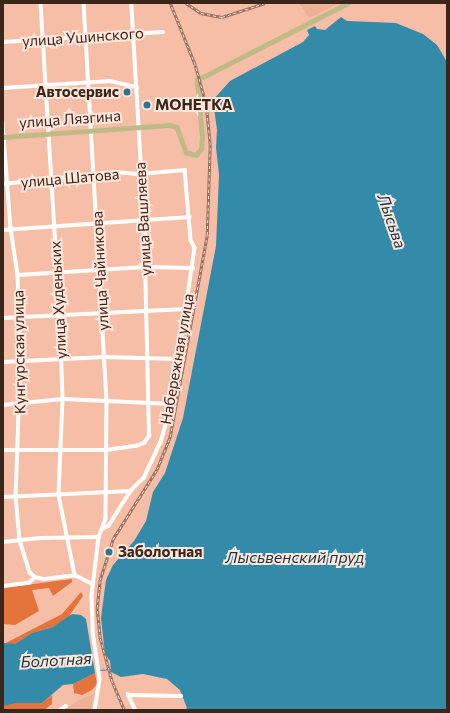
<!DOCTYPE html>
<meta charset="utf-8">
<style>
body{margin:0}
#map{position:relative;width:450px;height:713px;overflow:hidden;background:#f6bea6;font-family:Commissioner,sans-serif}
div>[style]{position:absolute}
.built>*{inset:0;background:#eeb196}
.forest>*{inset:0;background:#e4733c}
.water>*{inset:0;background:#338aa9}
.stream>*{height:1px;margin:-0.5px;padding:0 0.5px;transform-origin:0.5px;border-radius:0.5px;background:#338aa9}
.minor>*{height:3.5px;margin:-1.75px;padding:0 1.75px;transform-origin:1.75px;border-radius:1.75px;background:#fff}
.major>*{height:4.5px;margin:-2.25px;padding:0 2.25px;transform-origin:2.25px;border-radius:2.25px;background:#bfbb88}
.rail>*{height:2.5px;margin-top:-1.25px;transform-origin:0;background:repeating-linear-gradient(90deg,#ffe7dd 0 3px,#936d5d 0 6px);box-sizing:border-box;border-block:1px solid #936d5d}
.dots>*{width:11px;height:11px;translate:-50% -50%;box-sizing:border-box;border:2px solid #ffe7dd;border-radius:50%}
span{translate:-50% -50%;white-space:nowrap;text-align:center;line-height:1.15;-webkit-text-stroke:4px #ffe7dd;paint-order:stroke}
.street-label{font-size:15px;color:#3b261c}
.poi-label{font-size:15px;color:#3b261c;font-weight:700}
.right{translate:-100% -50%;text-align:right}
.left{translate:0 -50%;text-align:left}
.water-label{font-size:16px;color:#1b353f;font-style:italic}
.frame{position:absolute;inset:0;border:4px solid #3b261c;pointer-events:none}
</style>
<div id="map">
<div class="built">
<i style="clip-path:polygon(299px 3px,340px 3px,309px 18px)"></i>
<i style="clip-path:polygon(95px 693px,91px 710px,64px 710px,79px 700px)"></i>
</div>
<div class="forest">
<i style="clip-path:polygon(72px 579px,72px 582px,53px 596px,49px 588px,32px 590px,39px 611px,15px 625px,3px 624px,3px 588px)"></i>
<i style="clip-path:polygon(81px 592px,83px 596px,67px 619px,53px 627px,32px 633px,15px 644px,4px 644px,62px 614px)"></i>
<i style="clip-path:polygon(95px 673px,97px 684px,92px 690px,82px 695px,74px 693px,73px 684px)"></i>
<i style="clip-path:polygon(52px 695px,52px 704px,44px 710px,3px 710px,3px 706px,16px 702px,42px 703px)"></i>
</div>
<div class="water">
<i style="clip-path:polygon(341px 17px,347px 21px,396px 23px,423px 34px,437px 45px,447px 62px,447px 710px,185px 710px,187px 708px,180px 690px,167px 679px,143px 674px,121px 677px,111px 672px,110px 661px,105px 654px,101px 618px,106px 580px,113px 565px,134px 541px,146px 521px,153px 492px,165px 473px,183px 418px,216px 246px,219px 175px,216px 147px,217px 130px,213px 100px,230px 81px,303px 42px,309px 35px,307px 30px,315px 26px,317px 29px,325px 30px)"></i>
<i style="clip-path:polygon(72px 614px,81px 615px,86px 619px,95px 673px,73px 684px,63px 685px,42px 703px,16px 703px,3px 706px,3px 643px,15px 644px,32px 633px,53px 627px)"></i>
</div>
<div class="stream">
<i style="left:100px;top:670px;width:10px;rotate:-6deg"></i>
</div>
<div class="minor">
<i style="left:41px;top:3px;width:314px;rotate:86.5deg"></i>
<i style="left:60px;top:316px;width:83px;rotate:87.9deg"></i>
<i style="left:63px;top:399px;width:96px;rotate:92.4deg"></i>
<i style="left:59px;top:495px;width:82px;rotate:78.7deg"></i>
<i style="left:75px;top:575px;width:20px;rotate:27deg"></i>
<i style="left:84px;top:3px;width:398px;rotate:86.7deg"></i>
<i style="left:107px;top:400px;width:119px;rotate:90.5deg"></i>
<i style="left:106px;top:519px;width:19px;rotate:111deg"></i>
<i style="left:99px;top:537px;width:59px;rotate:96.8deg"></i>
<i style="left:92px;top:596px;width:36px;rotate:88deg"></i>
<i style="left:93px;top:632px;width:48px;rotate:81.5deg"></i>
<i style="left:100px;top:679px;width:31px;rotate:99deg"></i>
<i style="left:3px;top:42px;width:160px;rotate:-3.6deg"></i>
<i style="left:3px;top:88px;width:107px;rotate:-3.7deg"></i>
<i style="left:110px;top:81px;width:28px;rotate:13deg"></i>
<i style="left:3px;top:123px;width:106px;rotate:85.7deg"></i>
<i style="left:11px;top:229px;width:47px;rotate:81.3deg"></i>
<i style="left:18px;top:275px;width:86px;rotate:88deg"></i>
<i style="left:21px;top:361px;width:135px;rotate:92.1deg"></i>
<i style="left:16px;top:496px;width:44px;rotate:84.8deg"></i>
<i style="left:20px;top:540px;width:34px;rotate:73deg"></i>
<i style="left:30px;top:572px;width:7px;rotate:45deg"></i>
<i style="left:3px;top:184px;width:113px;rotate:-6.1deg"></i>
<i style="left:115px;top:172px;width:25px;rotate:5deg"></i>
<i style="left:140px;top:174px;width:45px;rotate:-5.1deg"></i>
<i style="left:185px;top:170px;width:70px;rotate:85.1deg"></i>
<i style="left:191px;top:240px;width:9px;rotate:63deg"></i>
<i style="left:195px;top:248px;width:158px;rotate:98.4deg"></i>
<i style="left:172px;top:404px;width:40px;rotate:106deg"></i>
<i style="left:161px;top:442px;width:40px;rotate:115deg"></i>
<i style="left:144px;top:478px;width:18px;rotate:135deg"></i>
<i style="left:131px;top:491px;width:41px;rotate:122.2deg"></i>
<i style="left:109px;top:526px;width:7px;rotate:153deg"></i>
<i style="left:3px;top:230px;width:187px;rotate:-4deg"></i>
<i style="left:18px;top:275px;width:127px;rotate:-3.6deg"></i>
<i style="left:145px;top:267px;width:48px;rotate:1.2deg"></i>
<i style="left:3px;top:318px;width:183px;rotate:-2.8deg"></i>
<i style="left:3px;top:362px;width:101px;rotate:-2.8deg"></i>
<i style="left:104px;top:357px;width:73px;rotate:1.6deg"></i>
<i style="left:3px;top:405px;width:60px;rotate:-5.7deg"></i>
<i style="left:63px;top:399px;width:109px;rotate:2.6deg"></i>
<i style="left:3px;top:450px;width:103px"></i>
<i style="left:106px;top:450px;width:30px;rotate:-8deg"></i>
<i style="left:136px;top:446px;width:9px;rotate:-21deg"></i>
<i style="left:144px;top:443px;width:9px;rotate:-54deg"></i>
<i style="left:149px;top:436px;width:217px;rotate:-91.3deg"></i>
<i style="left:144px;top:219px;width:216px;rotate:-93.4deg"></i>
<i style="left:3px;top:497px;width:128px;rotate:-2.7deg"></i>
<i style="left:3px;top:542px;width:37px;rotate:-6deg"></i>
<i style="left:40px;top:538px;width:59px;rotate:-1deg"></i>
<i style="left:3px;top:586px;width:26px;rotate:-7deg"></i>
<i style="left:29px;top:583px;width:8px;rotate:-45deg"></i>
<i style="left:35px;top:577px;width:9px;rotate:13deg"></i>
<i style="left:44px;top:579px;width:31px;rotate:-7deg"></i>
<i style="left:60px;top:710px;width:7px;rotate:-34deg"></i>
<i style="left:135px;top:710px;width:17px;rotate:-115deg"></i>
<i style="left:128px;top:695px;width:53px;rotate:1.1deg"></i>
</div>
<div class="major">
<i style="left:3px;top:137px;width:167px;rotate:-4.1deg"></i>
<i style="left:170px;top:125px;width:7px;rotate:16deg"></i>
<i style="left:177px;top:127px;width:27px;rotate:70deg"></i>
<i style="left:186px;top:152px;width:10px;rotate:17deg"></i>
<i style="left:196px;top:155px;width:8px;rotate:-50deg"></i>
<i style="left:201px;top:149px;width:12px;rotate:-85deg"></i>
<i style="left:202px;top:137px;width:57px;rotate:-95deg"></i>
<i style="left:197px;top:80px;width:169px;rotate:-27deg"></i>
</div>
<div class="rail">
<i style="left:186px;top:3px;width:18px;rotate:34deg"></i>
<i style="left:201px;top:13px;width:21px;rotate:11deg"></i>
<i style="left:222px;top:17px;width:45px;rotate:-18deg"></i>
<i style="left:124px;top:710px;width:30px;rotate:-113deg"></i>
<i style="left:112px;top:682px;width:46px;rotate:-105.3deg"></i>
<i style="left:100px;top:638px;width:30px;rotate:-96deg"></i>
<i style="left:97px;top:608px;width:28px;rotate:-84deg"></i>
<i style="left:100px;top:580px;width:43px;rotate:-72.4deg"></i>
<i style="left:113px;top:539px;width:83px;rotate:-57.8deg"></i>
<i style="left:157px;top:469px;width:35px;rotate:-68deg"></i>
<i style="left:170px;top:437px;width:205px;rotate:-79.6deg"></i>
<i style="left:207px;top:235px;width:90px;rotate:-88.1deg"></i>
<i style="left:210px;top:145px;width:40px;rotate:-95.7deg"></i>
<i style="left:206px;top:105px;width:41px;rotate:-105.4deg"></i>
<i style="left:195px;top:65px;width:67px;rotate:-112deg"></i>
</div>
<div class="dots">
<i style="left:127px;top:92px;background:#357289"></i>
<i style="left:147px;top:105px;background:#357289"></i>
<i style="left:109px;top:552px;background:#357289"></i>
</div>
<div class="street-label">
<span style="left:83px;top:37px;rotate:-4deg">улица Ушинского</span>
<span style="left:70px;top:119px;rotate:-4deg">улица Лязгина</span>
<span style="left:70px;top:178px;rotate:-5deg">улица Шатова</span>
<span style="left:143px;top:219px;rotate:-93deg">улица Вашляева</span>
<span style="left:100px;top:271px;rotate:-93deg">улица Чайникова</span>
<span style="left:58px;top:300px;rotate:-93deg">улица Худеньких</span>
<span style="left:19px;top:352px;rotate:-91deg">Кунгурская улица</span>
<span style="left:177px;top:359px;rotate:-80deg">Набережная улица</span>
</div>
<div class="poi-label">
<span class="right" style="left:119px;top:92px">Автосервис</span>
<span class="left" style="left:155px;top:105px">МОНЕТКА</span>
<span class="left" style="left:118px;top:552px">Заболотная</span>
</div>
<div class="water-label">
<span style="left:392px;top:221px;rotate:71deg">Лысьва</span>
<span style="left:295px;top:557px">Лысьвенский пруд</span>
<span style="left:56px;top:660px;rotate:-3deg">Болотная</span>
</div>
<div class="frame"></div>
</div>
